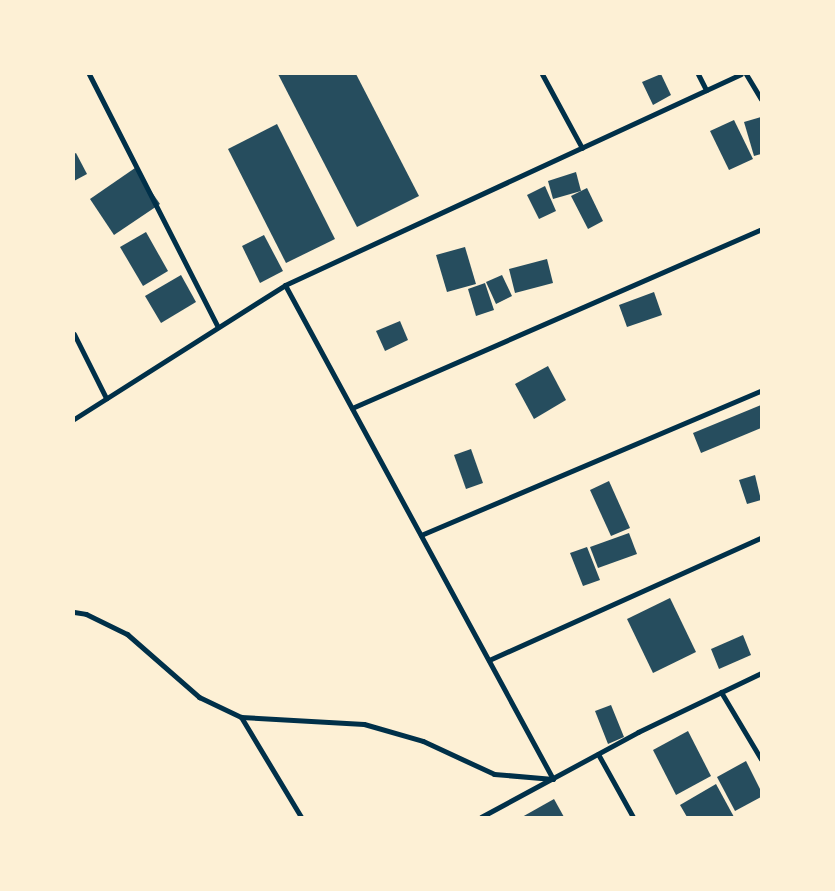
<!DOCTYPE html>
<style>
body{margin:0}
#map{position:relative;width:835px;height:891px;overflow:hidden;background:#fdf0d5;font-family:Mulish,sans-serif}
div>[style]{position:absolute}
.building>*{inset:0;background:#264d5e}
.minor>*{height:5px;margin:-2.5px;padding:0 2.5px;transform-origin:2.5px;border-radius:2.5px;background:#003049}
span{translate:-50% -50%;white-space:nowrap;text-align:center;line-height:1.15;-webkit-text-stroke:5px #fdf0d5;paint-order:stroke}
.frame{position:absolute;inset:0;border:75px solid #fdf0d5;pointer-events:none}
</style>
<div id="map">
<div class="building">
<i style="clip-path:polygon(278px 74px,356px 74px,419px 196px,357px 227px)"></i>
<i style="clip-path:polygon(661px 74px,671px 95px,653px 105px,642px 82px)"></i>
<i style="clip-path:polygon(761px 117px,761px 154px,754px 156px,744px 122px)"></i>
<i style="clip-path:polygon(734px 120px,753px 159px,729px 170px,710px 131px)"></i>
<i style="clip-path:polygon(277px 124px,335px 239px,286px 263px,228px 149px)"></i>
<i style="clip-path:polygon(76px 153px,87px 174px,74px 181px,74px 154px)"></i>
<i style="clip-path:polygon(135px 168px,160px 204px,114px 235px,90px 199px)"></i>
<i style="clip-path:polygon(576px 172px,581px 191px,553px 199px,548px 181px)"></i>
<i style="clip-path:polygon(545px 186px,556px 211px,539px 219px,527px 195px)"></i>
<i style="clip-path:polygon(587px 188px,603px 221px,588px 229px,571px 196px)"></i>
<i style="clip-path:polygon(146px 232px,168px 271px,143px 286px,120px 247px)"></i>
<i style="clip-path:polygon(264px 235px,283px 271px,260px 283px,242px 246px)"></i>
<i style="clip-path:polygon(465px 247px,476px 284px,447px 292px,436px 255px)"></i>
<i style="clip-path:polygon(547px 259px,553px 283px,515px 293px,509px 269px)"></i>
<i style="clip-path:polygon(181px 275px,196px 302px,161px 323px,145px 296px)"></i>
<i style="clip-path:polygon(502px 275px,512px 296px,496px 304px,486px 282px)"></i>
<i style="clip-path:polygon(485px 283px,494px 310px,476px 316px,468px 289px)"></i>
<i style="clip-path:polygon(654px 292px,662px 315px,627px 327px,619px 305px)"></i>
<i style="clip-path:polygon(400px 321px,408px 340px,385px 351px,376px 331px)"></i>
<i style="clip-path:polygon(548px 366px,566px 400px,534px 419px,515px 384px)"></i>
<i style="clip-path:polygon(761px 405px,761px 428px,701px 453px,693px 433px)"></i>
<i style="clip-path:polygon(471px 449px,483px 483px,466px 489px,454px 455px)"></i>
<i style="clip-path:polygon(755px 475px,761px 500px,747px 504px,739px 480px)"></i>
<i style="clip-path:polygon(609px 481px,630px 528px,611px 536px,590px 490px)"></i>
<i style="clip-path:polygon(629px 533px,637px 554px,598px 568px,590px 547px)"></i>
<i style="clip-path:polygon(587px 547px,600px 580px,583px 586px,570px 553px)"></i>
<i style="clip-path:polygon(670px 598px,696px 652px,653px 673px,627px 619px)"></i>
<i style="clip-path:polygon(743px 635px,751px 655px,719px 669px,711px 649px)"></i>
<i style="clip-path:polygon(611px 705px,624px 737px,608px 744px,595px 711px)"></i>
<i style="clip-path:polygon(688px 731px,711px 776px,676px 795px,653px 750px)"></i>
<i style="clip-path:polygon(746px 761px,761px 791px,761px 797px,735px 811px,717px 777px)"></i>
<i style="clip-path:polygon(716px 784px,734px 817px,687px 817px,680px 805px)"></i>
<i style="clip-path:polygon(554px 799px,564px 817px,522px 817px)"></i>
</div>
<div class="minor">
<i style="left:89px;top:74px;width:284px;rotate:63deg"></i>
<i style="left:542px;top:74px;width:84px;rotate:61.6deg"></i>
<i style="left:698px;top:74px;width:18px;rotate:63deg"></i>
<i style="left:746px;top:74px;width:29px;rotate:59deg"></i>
<i style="left:285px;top:285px;width:562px;rotate:61.52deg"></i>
<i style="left:74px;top:334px;width:72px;rotate:63.4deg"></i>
<i style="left:352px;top:408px;width:446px;rotate:-23.6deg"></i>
<i style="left:74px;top:419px;width:250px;rotate:-32.4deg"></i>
<i style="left:285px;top:285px;width:502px;rotate:-24.83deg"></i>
<i style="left:421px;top:535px;width:369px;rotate:-23deg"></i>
<i style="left:74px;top:612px;width:12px;rotate:9deg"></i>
<i style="left:86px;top:614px;width:46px;rotate:26deg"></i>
<i style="left:127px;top:634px;width:96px;rotate:41.2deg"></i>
<i style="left:199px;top:697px;width:47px;rotate:25.5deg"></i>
<i style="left:241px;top:717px;width:123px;rotate:3.3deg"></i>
<i style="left:364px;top:724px;width:61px;rotate:16.1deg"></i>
<i style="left:423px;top:741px;width:78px;rotate:24.9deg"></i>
<i style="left:494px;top:774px;width:59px;rotate:4.8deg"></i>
<i style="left:489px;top:660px;width:298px;rotate:-24.2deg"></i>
<i style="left:721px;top:692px;width:78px;rotate:59.2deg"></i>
<i style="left:241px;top:717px;width:117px;rotate:59deg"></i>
<i style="left:598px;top:754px;width:72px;rotate:60.9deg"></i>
<i style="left:481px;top:817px;width:179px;rotate:-28.4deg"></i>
<i style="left:638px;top:732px;width:136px;rotate:-25.6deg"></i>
</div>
<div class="frame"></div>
</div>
